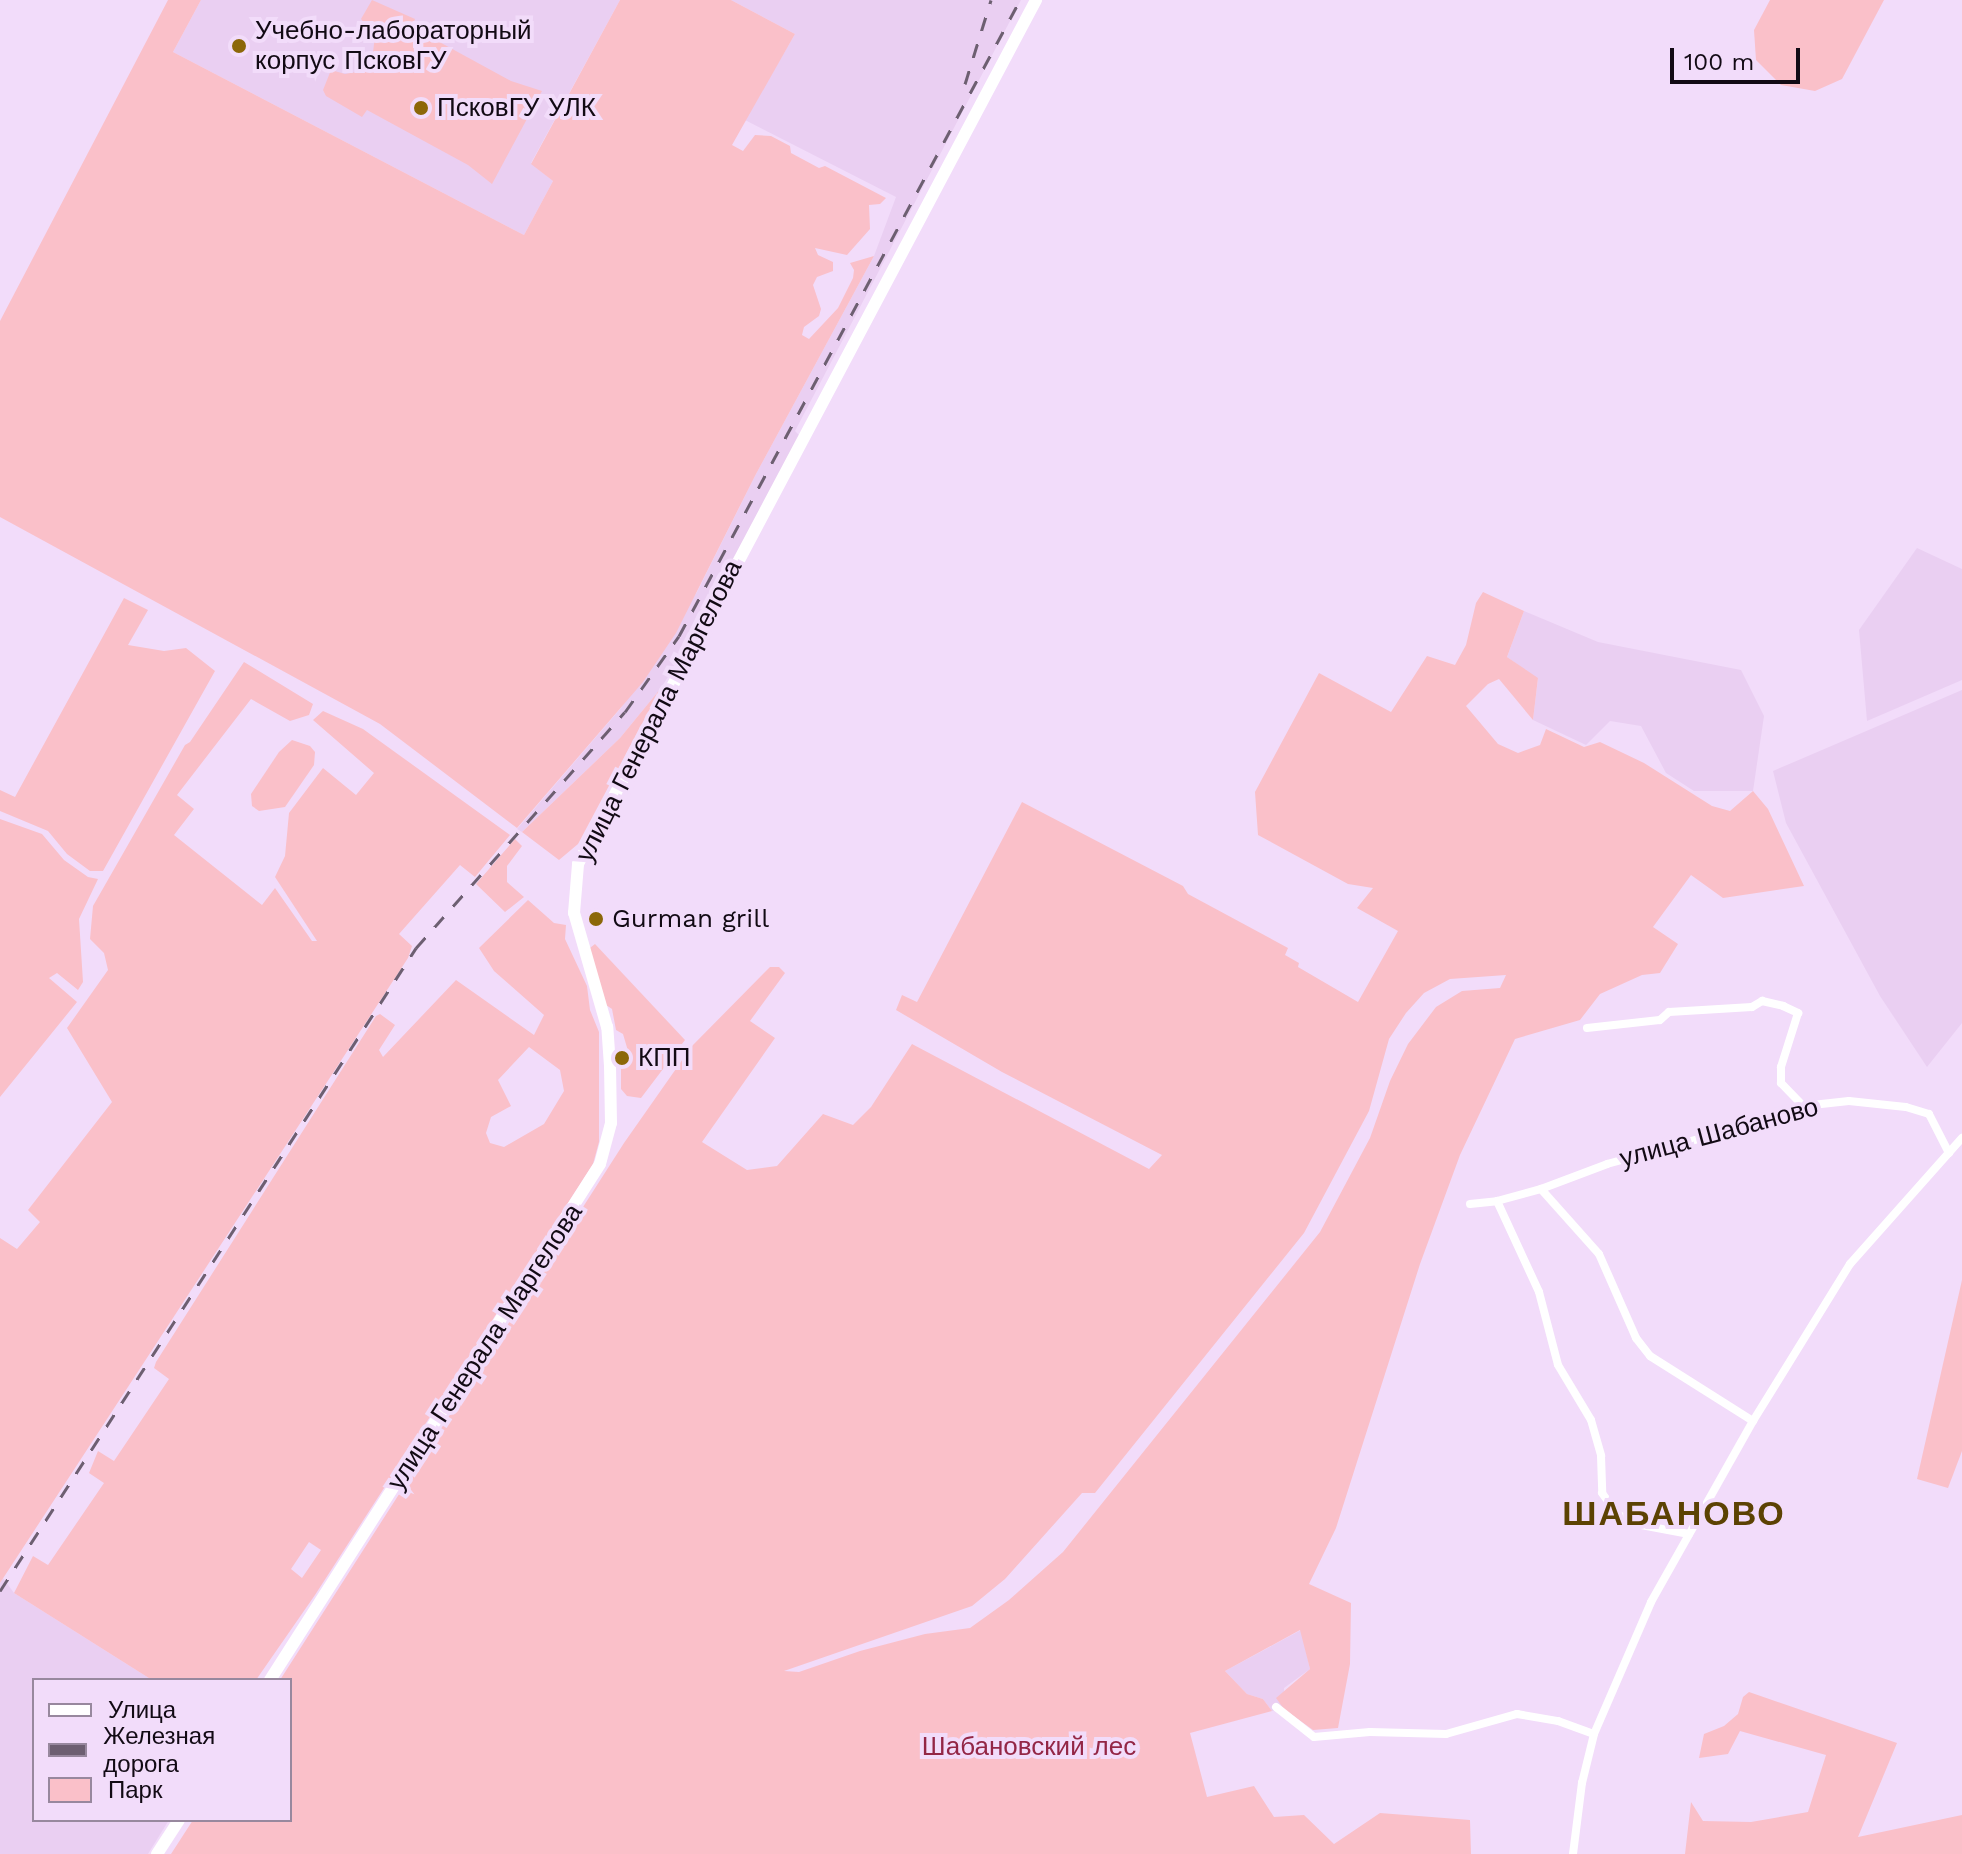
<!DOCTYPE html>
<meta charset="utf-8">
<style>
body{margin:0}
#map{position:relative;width:1962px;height:1854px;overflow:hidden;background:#f2dcfa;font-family:"Work Sans",sans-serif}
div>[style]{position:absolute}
.built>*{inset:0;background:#eacff2}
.green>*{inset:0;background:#fac0c9}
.street>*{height:8px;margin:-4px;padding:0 4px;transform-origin:4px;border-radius:4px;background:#fff}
.secondary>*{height:12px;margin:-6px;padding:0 6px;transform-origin:6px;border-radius:6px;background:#fff}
.rail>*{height:3px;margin-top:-1.5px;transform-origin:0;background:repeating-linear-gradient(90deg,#6d5f71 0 14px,transparent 0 28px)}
.dots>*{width:22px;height:22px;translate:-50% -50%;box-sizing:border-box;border:4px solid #f2dcfa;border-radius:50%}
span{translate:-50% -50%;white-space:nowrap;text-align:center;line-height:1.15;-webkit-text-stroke:8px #f2dcfa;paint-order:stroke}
.poi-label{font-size:26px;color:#120a14}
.left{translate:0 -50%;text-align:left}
.street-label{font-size:26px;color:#120a14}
.park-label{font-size:26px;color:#932646}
.district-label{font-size:34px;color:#5c4203;font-weight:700;letter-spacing:2px}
.legend{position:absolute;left:32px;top:1678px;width:260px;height:144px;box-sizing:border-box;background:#f2dcfa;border:2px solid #98889e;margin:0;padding:10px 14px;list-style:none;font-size:24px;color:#120a14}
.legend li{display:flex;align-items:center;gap:16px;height:40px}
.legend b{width:40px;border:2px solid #98889e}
.scale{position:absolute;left:1670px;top:48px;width:130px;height:36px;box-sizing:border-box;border:4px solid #120a14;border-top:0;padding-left:10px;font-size:24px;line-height:28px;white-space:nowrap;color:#120a14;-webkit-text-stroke:6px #f2dcfa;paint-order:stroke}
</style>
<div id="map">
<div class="built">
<i style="clip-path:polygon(201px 0,620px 0,531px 163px,553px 181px,524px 235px,173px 52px)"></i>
<i style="clip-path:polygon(731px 0,1021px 0,795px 431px,800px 436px,690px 642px,661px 688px,620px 738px,522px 832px,517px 829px,621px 708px,697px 592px,756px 474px,874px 256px,896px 197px,745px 120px,795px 34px)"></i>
<i style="clip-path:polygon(1917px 548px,1962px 569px,1962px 680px,1867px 721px,1859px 630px)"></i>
<i style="clip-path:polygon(1524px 611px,1598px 642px,1741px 670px,1764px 716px,1753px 791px,1694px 791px,1666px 773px,1641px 726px,1610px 721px,1586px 745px,1533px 720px,1538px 679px,1507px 657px)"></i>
<i style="clip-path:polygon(1962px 690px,1962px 1023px,1927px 1067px,1880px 996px,1786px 823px,1773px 771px)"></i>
<i style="clip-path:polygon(3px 1578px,14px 1593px,152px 1680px,34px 1680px,34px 1820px,169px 1820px,148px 1854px,0 1854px,0 1583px)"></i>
<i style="clip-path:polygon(1301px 1630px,1310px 1669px,1284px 1688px,1284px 1709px,1272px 1711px,1263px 1699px,1247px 1694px,1225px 1671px)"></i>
</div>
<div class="green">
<i style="clip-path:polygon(168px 0,201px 0,173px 52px,524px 235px,553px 181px,531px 164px,620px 0,731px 0,795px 34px,732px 145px,743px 151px,755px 135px,771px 136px,790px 146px,791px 153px,819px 168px,825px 166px,886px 198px,880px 204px,869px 205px,870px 229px,847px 255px,815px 248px,818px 255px,833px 262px,833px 271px,817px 277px,813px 285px,821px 309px,819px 316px,804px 327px,802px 335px,809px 339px,838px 308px,853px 278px,854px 270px,850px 263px,874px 256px,756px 474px,676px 633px,643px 682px,517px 828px,380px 724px,0 517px,0 321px)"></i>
<i style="clip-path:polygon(372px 0,415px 19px,412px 27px,511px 81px,542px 91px,492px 184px,468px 165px,367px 110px,362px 117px,326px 96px,323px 90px,331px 70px,345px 74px,356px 72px,373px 52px,375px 36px,361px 19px)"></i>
<i style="clip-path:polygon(1770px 0,1884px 0,1842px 79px,1815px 91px,1781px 85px,1756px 60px,1754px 30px)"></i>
<i style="clip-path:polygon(evenodd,1483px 592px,1524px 611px,1507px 657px,1538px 678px,1533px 720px,1499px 679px,1488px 684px,1466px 706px,1498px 744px,1518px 753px,1540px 745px,1546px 729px,1584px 747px,1600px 742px,1644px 763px,1712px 806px,1730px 811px,1753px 791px,1768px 809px,1804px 886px,1723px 898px,1691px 875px,1653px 927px,1678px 944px,1660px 973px,1642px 975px,1600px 994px,1580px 1020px,1515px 1039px,1460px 1155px,1420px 1264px,1336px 1528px,1309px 1584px,1351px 1603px,1350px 1664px,1338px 1728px,1313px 1730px,1284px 1709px,1276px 1698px,1310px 1669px,1300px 1630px,1225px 1671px,1247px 1694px,1263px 1699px,1272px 1711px,1190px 1733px,1207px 1797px,1254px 1786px,1274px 1817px,1304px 1815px,1334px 1844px,1380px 1813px,1470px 1820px,1471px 1854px,171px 1854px,193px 1820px,290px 1820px,290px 1680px,280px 1680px,624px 1143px,692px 1046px,770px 967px,779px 967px,785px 973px,750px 1021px,775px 1038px,702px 1142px,747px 1170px,777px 1166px,823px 1114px,853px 1125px,871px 1107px,912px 1044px,1149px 1169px,1162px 1155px,1002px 1072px,896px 1010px,902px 995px,917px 1002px,1022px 802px,1183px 886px,1188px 894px,1288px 948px,1285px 955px,1299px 963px,1298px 967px,1358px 1002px,1398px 931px,1357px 908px,1373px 888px,1348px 884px,1258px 835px,1255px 792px,1319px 673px,1391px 712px,1427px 656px,1455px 665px,1466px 645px,1476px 603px,1483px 592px,1506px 975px,1500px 988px,1462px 991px,1436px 1007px,1408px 1044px,1390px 1081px,1370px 1138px,1320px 1232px,1063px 1552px,1009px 1600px,970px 1628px,925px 1634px,860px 1651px,799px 1672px,784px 1671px,972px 1606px,1005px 1579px,1082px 1493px,1095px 1493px,1304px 1233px,1369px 1111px,1389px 1039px,1406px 1013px,1424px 993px,1450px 979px,1506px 975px)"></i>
<i style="clip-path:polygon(124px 598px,148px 610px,128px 645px,164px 651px,186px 648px,215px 671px,103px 871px,90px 871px,67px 854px,48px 831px,0 811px,0 790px,15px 797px)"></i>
<i style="clip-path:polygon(244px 662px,313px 704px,309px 715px,290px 721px,251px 699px,177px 795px,194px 809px,174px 835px,262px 905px,275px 888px,312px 941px,317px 941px,275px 877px,285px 856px,289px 813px,323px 768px,356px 795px,374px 773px,313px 720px,323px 711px,363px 729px,510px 835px,475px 877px,460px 865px,399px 934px,412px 946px,408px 958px,0 1583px,0 1238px,17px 1249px,40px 1222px,28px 1210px,112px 1102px,67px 1028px,108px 970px,104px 953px,90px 939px,93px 906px,185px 745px,190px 742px)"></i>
<i style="clip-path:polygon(661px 688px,578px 844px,559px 860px,522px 832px,620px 738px)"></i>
<i style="clip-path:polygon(292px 740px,310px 746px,315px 752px,314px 765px,285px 807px,259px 811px,252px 806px,251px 794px,279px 752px)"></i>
<i style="clip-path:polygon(0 819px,42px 834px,64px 860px,88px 877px,98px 879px,79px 919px,83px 982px,78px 990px,57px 973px,49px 978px,77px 1002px,0 1097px)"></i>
<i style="clip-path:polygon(515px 839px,522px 846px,507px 866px,507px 882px,524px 897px,505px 912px,476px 884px)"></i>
<i style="clip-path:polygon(evenodd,528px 900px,554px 923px,566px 925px,565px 939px,587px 986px,590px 1010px,599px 1032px,599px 1142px,593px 1164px,315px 1595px,256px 1680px,152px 1680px,14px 1593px,33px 1556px,48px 1565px,104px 1483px,89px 1473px,98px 1451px,114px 1461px,169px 1379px,154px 1368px,156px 1362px,376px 1016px,380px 1014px,395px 1025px,379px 1050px,383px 1057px,456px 980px,534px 1035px,544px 1015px,494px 971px,479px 948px,528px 900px,529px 1047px,560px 1070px,564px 1091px,544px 1124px,504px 1147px,490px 1143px,486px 1133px,491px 1117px,511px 1106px,498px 1080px,529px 1047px,528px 900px,309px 1542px,321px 1550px,302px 1578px,291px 1569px,309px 1542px)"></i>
<i style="clip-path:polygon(595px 944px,685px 1040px,641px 1098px,627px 1096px,621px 1089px,621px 1065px,628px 1051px,623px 1034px,616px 1030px,612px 1009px,606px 1005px,586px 951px)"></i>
<i style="clip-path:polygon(1962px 1280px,1962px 1451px,1948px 1488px,1917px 1479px)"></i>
<i style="clip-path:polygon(1749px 1692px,1897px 1743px,1858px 1837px,1962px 1815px,1962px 1854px,1685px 1854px,1691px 1802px,1703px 1821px,1751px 1822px,1808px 1812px,1826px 1755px,1740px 1731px,1728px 1754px,1699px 1758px,1704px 1734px,1724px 1726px,1738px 1714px,1743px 1697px)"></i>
</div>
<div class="street">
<i style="left:1587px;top:1028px;width:73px;rotate:-6.3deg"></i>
<i style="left:1660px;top:1020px;width:12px;rotate:-42deg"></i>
<i style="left:1669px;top:1012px;width:83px;rotate:-3.4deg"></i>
<i style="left:1752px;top:1007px;width:12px;rotate:-31deg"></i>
<i style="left:1762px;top:1001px;width:22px;rotate:13deg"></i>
<i style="left:1783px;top:1006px;width:17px;rotate:25deg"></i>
<i style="left:1798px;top:1013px;width:57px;rotate:107.5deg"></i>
<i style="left:1781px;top:1067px;width:16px;rotate:90deg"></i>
<i style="left:1781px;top:1083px;width:32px;rotate:46deg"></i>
<i style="left:1541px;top:1189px;width:87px;rotate:48.3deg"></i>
<i style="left:1599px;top:1254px;width:92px;rotate:66.2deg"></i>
<i style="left:1636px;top:1338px;width:23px;rotate:52deg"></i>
<i style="left:1650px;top:1356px;width:122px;rotate:32.3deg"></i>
<i style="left:1497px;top:1201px;width:100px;rotate:65.2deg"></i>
<i style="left:1539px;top:1292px;width:75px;rotate:75.4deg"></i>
<i style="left:1558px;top:1365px;width:64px;rotate:59deg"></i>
<i style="left:1591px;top:1420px;width:37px;rotate:74deg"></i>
<i style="left:1601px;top:1456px;width:37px;rotate:88deg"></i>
<i style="left:1602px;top:1493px;width:26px;rotate:54deg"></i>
<i style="left:1617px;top:1514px;width:21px;rotate:28deg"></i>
<i style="left:1636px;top:1524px;width:54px;rotate:10.7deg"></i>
<i style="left:1470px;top:1204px;width:27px;rotate:-6deg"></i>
<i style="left:1497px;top:1201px;width:46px;rotate:-15.3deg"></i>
<i style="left:1541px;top:1189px;width:71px;rotate:-20.7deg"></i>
<i style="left:1607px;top:1164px;width:137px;rotate:-15.3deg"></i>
<i style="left:1739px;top:1128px;width:68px;rotate:-19deg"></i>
<i style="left:1803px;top:1106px;width:46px;rotate:-6.2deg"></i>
<i style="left:1849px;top:1101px;width:57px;rotate:6deg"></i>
<i style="left:1906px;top:1107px;width:24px;rotate:17deg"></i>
<i style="left:1929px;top:1114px;width:44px;rotate:62.9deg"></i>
<i style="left:1276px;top:1707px;width:48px;rotate:38.3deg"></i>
<i style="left:1314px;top:1737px;width:56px;rotate:-5.1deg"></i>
<i style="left:1370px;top:1732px;width:76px;rotate:1.5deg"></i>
<i style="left:1446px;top:1734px;width:74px;rotate:-15.7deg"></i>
<i style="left:1517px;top:1714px;width:42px;rotate:9.7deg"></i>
<i style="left:1558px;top:1721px;width:38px;rotate:20deg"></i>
<i style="left:1573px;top:1854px;width:72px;rotate:-82.8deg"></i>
<i style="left:1582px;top:1783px;width:50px;rotate:-76.2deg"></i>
<i style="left:1594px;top:1734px;width:144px;rotate:-66.6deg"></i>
<i style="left:1651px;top:1602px;width:208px;rotate:-60.6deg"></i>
<i style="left:1753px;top:1421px;width:185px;rotate:-58.3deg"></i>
<i style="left:1850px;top:1264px;width:169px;rotate:-48.4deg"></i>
</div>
<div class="secondary">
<i style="left:270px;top:1680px;width:612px;rotate:-57.4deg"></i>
<i style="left:600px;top:1164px;width:42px;rotate:-75deg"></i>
<i style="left:611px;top:1123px;width:57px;rotate:-91deg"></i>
<i style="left:610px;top:1066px;width:39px;rotate:-94deg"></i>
<i style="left:607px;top:1027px;width:119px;rotate:-106.1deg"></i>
<i style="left:574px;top:913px;width:49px;rotate:-85.3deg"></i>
<i style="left:578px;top:864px;width:978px;rotate:-62.07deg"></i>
<i style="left:157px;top:1854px;width:40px;rotate:-57.1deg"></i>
</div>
<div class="rail">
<i style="left:965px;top:84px;width:88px;rotate:-72.8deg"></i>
<i style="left:0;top:1591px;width:766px;rotate:-57.1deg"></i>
<i style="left:416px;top:948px;width:315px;rotate:-48.5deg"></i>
<i style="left:625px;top:712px;width:93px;rotate:-54.6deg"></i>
<i style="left:679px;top:636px;width:722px;rotate:-61.8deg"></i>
</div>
<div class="dots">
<i style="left:239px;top:46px;background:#8c6709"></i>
<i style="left:421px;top:108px;background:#8c6709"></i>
<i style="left:596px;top:919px;background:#8c6709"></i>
<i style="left:622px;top:1058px;background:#8c6709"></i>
</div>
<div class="poi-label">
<span class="left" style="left:255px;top:46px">Учебно-лабораторный<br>корпус ПсковГУ</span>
<span class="left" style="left:437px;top:108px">ПсковГУ УЛК</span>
<span class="left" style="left:612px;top:919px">Gurman grill</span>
<span class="left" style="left:638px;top:1058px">КПП</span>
</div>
<div class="street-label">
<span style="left:659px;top:711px;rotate:-63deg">улица Генерала Маргелова</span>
<span style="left:1719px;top:1133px;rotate:-15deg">улица Шабаново</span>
<span style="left:485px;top:1347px;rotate:-57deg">улица Генерала Маргелова</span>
</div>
<div class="park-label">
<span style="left:1029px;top:1747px">Шабановский лес</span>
</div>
<div class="district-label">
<span style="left:1674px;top:1514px">ШАБАНОВО</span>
</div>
<ul class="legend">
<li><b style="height:10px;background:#fff"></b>Улица</li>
<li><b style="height:10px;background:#6d5f71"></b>Железная дорога</li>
<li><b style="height:22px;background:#fac0c9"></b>Парк</li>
</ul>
<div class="scale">100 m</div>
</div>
